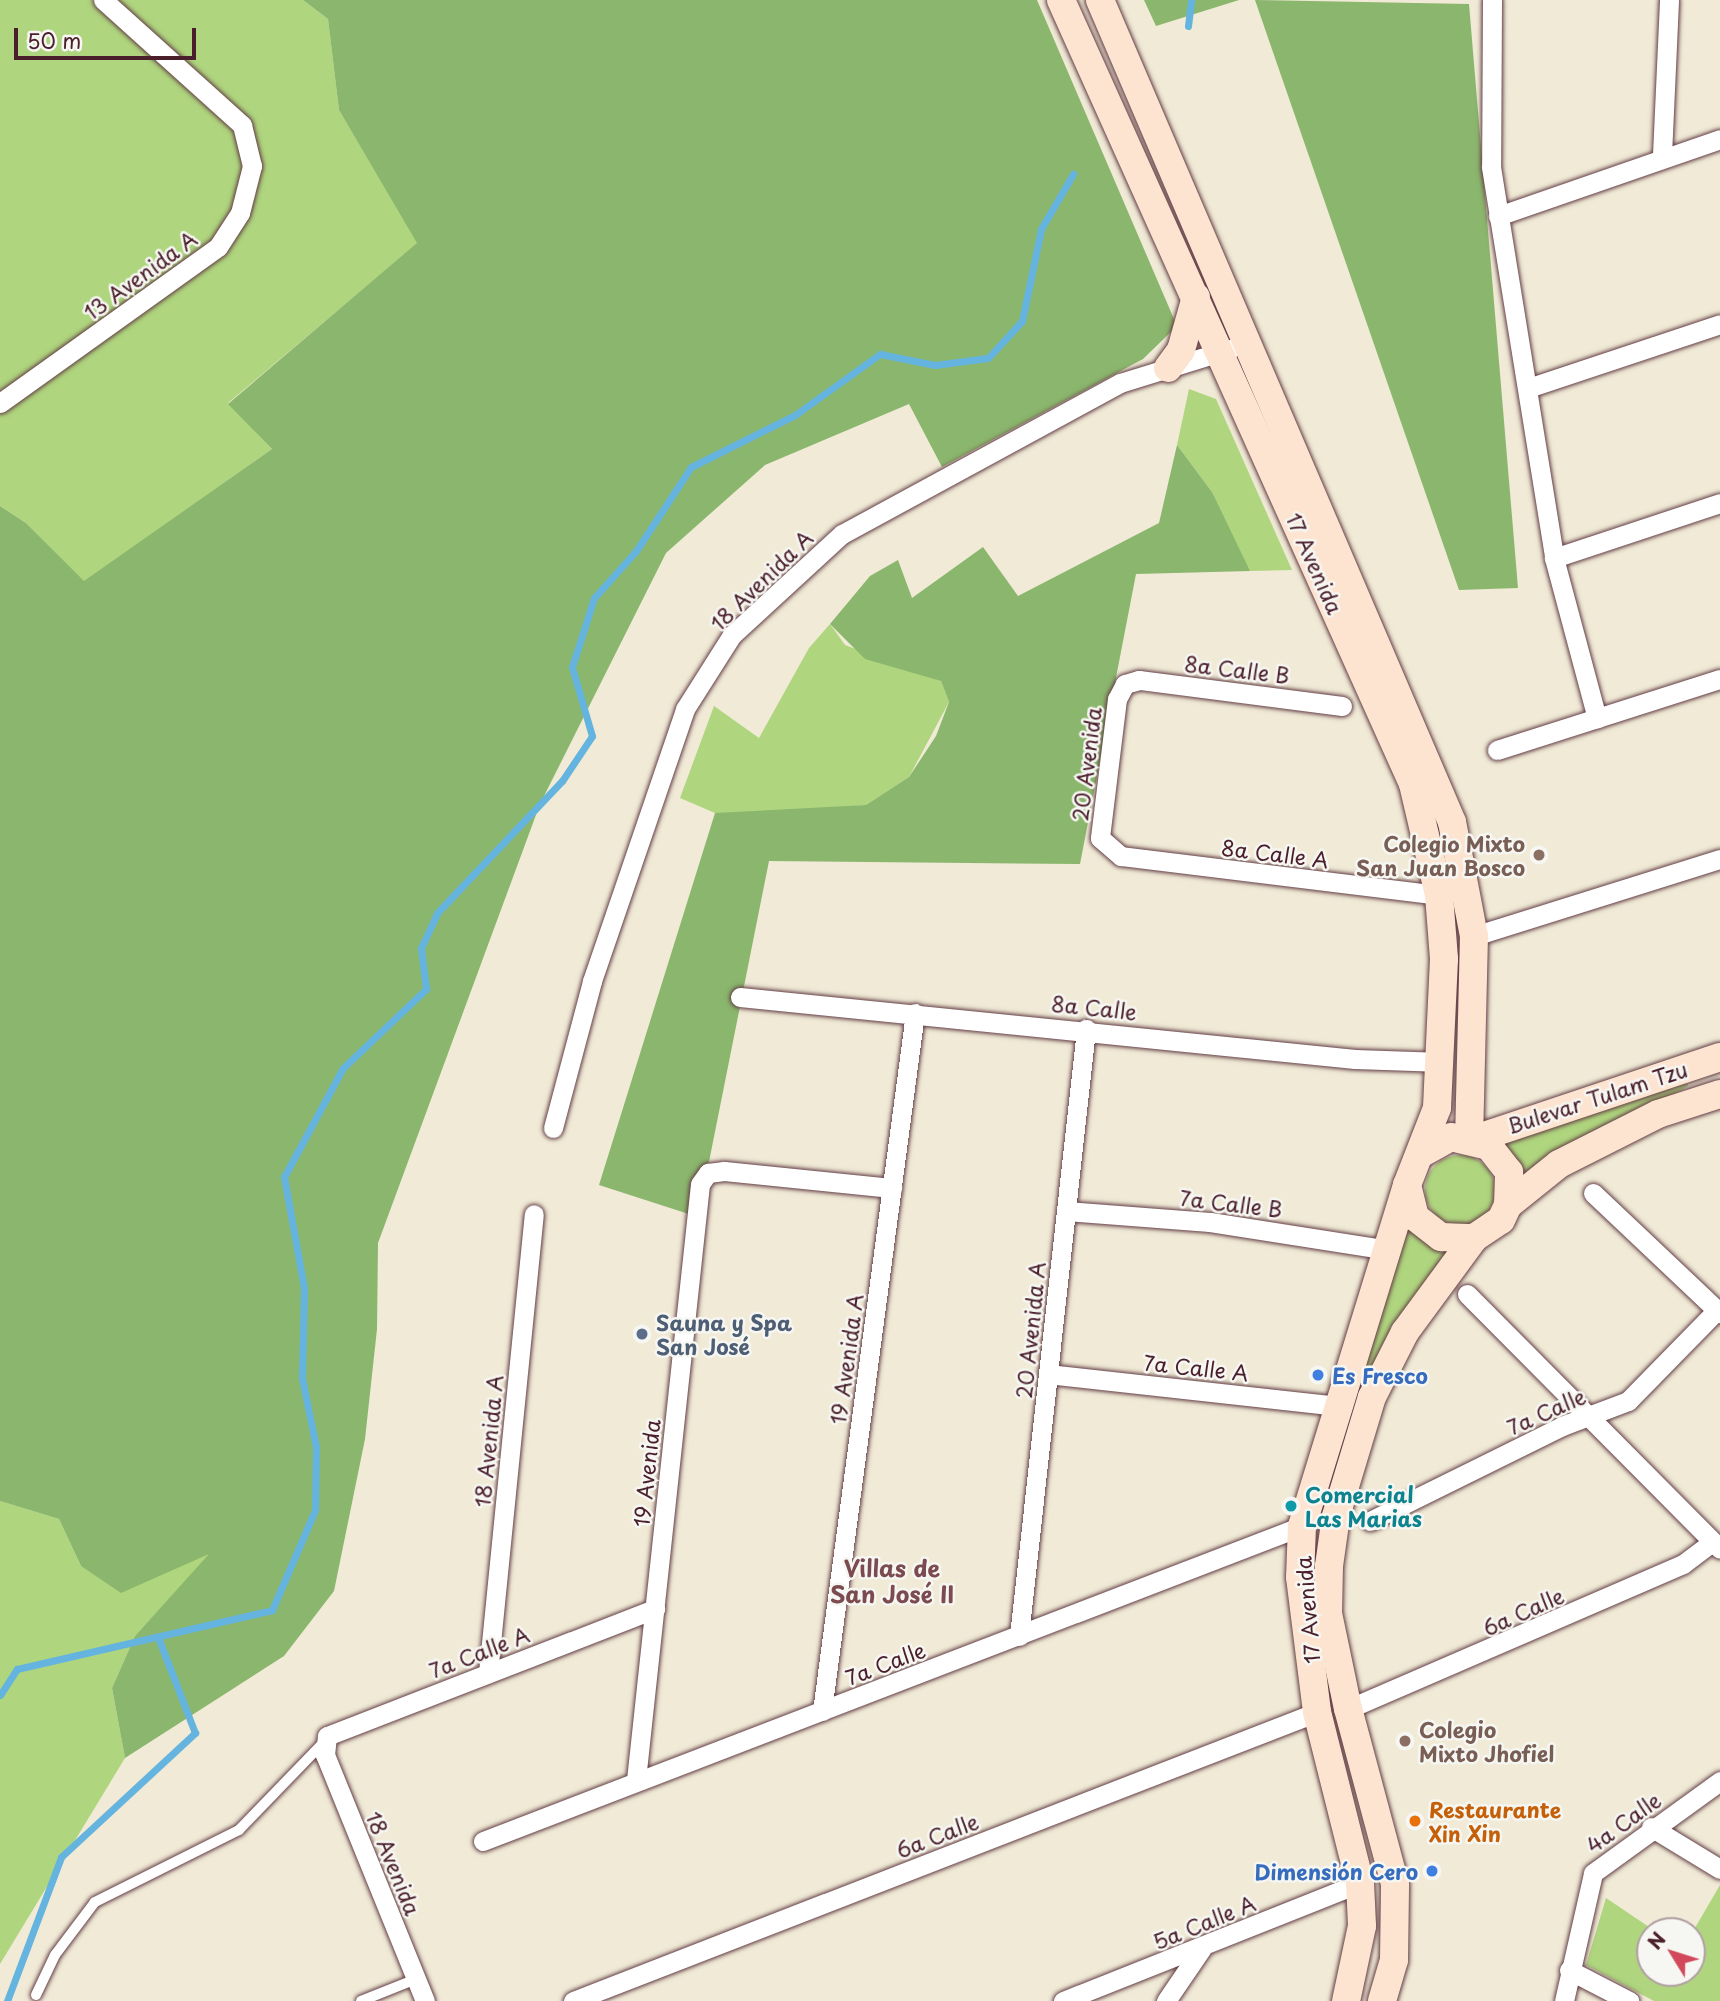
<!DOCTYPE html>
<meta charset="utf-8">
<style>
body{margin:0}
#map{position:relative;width:1720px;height:2001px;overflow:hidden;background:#f0ead6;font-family:"Playpen Sans",sans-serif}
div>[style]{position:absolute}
.green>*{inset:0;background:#afd57e}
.round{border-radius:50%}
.forest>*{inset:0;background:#8bb66d}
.stream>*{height:7px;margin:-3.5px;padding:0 3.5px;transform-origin:3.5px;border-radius:3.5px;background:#65b4df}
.roads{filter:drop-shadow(0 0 2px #633d45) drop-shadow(0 0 2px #633d45)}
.lane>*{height:10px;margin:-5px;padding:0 5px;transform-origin:5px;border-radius:5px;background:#fff}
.street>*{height:19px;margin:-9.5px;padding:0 9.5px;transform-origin:9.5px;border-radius:9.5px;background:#fff}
.secondary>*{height:28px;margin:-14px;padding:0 14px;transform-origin:14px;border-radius:14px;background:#fde4d1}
.dots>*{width:19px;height:19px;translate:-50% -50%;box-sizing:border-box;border:4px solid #f6f6f2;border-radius:50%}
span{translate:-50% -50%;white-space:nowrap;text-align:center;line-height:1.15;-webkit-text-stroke:5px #f6f6f2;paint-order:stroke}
.street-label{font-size:21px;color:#4a1f2b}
.education-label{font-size:21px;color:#785e54;font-weight:700}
.right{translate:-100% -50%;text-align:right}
.left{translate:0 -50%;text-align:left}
.service-label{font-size:21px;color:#4e5e75;font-weight:700}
.shop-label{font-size:21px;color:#366cbe;font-weight:700}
.culture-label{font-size:21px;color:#0d838f;font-weight:700}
.food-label{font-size:21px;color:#c56008;font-weight:700}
.neighbourhood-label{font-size:23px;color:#7b4b50;font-weight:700}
.north{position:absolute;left:1636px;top:1917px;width:70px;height:70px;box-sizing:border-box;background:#f6f6f2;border:2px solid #b1a0a2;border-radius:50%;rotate:308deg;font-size:19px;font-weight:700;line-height:28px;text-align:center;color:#4a1f2b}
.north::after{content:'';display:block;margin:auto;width:24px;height:32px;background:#d1495b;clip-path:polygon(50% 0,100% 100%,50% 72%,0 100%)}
.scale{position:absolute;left:14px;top:28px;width:182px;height:32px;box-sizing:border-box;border:4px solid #4a1f2b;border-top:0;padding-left:9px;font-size:21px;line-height:24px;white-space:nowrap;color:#4a1f2b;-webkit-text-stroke:5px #f6f6f2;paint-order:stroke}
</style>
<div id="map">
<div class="green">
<i style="clip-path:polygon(0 0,303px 0,328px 19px,339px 110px,418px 243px,228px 403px,272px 449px,84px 582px,26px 523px,0 506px)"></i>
<i style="clip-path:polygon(1189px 389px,1216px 399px,1292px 570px,1250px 571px,1226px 531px,1212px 492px,1177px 445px)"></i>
<i style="clip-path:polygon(830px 624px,845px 645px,941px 681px,949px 702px,909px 777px,866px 805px,775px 813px,715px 813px,680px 798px,714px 706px,759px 738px,809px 648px)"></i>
<i style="clip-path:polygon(1686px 1076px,1688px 1086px,1517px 1187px,1494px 1143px)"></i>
<i class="round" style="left:1425px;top:1155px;width:70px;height:70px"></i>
<i style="clip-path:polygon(1410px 1215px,1454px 1247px,1355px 1397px)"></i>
<i style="clip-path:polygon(0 1501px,59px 1519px,81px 1566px,211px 1553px,135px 1636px,112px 1688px,125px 1758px,0 1964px)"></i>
<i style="clip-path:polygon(1720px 1885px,1720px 2001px,1654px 2001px,1586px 1965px,1606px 1898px,1655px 1931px,1650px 1973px,1692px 1973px,1692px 1933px)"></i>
</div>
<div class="forest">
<i style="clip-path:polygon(303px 0,1037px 0,1177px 326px,1143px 359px,942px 467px,909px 404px,765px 465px,666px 553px,540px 804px,378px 1243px,377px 1329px,365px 1439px,334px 1591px,284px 1656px,125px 1758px,112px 1688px,135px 1636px,209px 1554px,121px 1593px,81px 1566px,59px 1519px,0 1501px,0 506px,26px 523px,84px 581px,272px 449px,228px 404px,417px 243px,339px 110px,328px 19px)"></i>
<i style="clip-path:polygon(1144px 0,1239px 0,1156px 26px)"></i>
<i style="clip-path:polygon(1255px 0,1469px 4px,1518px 588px,1459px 590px)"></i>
<i style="clip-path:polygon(1177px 445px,1212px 492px,1250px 571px,1136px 574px,1080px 864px,769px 861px,698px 1217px,599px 1185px,715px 813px,866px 805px,909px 777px,936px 736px,949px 702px,941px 681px,865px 659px,830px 624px,870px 576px,898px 560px,912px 598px,983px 547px,1018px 596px,1159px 523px)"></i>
</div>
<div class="stream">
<i style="left:1188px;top:26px;width:26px;rotate:-83deg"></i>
<i style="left:0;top:1695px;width:31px;rotate:-57deg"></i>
<i style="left:17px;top:1669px;width:262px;rotate:-13deg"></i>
<i style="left:272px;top:1610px;width:109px;rotate:-66.7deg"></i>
<i style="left:315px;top:1510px;width:63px;rotate:-89.1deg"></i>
<i style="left:316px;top:1447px;width:70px;rotate:-101.5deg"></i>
<i style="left:302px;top:1378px;width:90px;rotate:-88.7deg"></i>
<i style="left:304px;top:1288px;width:113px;rotate:-100.2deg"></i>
<i style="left:284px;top:1177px;width:124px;rotate:-61.6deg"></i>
<i style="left:343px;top:1068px;width:115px;rotate:-43.6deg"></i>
<i style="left:426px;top:989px;width:41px;rotate:-97deg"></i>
<i style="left:421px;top:948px;width:38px;rotate:-65deg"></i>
<i style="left:437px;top:913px;width:182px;rotate:-46.6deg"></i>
<i style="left:562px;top:781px;width:54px;rotate:-56.3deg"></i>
<i style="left:592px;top:736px;width:72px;rotate:-106.2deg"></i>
<i style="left:572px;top:667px;width:72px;rotate:-72.3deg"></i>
<i style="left:594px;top:598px;width:63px;rotate:-48.2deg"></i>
<i style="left:636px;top:551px;width:100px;rotate:-56.8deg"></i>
<i style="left:691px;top:467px;width:116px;rotate:-26.6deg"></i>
<i style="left:795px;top:415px;width:105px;rotate:-35.7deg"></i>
<i style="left:880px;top:354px;width:56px;rotate:11.3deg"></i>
<i style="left:935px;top:365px;width:53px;rotate:-7.5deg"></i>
<i style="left:988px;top:358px;width:50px;rotate:-47.4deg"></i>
<i style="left:1022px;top:321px;width:94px;rotate:-78.3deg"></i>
<i style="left:1041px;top:229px;width:64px;rotate:-59.8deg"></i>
<i style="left:7px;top:2001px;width:154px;rotate:-69.4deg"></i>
<i style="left:61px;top:1857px;width:183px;rotate:-42.8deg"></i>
<i style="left:195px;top:1733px;width:103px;rotate:-111.1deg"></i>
</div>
<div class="roads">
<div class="lane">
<i style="left:36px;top:1995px;width:44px;rotate:-64.6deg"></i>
<i style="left:55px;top:1955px;width:66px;rotate:-53deg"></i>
<i style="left:95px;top:1902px;width:161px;rotate:-26.6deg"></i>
<i style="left:239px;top:1830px;width:122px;rotate:-46deg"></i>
<i style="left:361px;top:2001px;width:59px;rotate:-21.8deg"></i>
</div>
<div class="street">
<i style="left:1492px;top:0;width:167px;rotate:90.3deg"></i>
<i style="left:1491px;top:167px;width:396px;rotate:80.8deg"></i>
<i style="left:1554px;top:558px;width:166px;rotate:75deg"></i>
<i style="left:1662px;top:155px;width:155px;rotate:-87.4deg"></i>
<i style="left:1498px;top:216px;width:235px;rotate:-19.1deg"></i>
<i style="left:1528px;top:388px;width:202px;rotate:-18.4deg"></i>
<i style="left:0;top:403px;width:268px;rotate:-35.6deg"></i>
<i style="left:218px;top:247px;width:40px;rotate:-57.1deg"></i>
<i style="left:240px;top:213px;width:49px;rotate:-75.7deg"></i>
<i style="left:252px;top:166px;width:42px;rotate:-103.7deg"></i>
<i style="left:242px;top:125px;width:187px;rotate:-138deg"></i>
<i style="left:1554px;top:558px;width:175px;rotate:-18.3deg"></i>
<i style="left:1342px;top:706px;width:205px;rotate:-172.7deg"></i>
<i style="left:1139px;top:680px;width:15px;rotate:164deg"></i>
<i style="left:1125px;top:684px;width:17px;rotate:118deg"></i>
<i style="left:1117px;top:699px;width:140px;rotate:97deg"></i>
<i style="left:1100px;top:838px;width:28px;rotate:41deg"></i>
<i style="left:1121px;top:856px;width:320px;rotate:7deg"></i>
<i style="left:1497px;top:750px;width:234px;rotate:-17.7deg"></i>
<i style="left:1474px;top:936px;width:258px;rotate:-17.4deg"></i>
<i style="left:740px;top:997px;width:618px;rotate:5.76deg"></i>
<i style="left:1355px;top:1059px;width:88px;rotate:2deg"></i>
<i style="left:553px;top:1128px;width:152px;rotate:-75.1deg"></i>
<i style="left:592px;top:981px;width:287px;rotate:-71.1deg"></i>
<i style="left:685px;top:709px;width:88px;rotate:-57.6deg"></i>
<i style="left:732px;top:635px;width:149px;rotate:-42.6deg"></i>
<i style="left:842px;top:534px;width:316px;rotate:-28.5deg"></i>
<i style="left:1120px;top:383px;width:115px;rotate:-17.2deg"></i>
<i style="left:1593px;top:1193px;width:175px;rotate:43.4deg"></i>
<i style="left:1066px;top:1211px;width:144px;rotate:4.4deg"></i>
<i style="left:1210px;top:1222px;width:181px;rotate:8.9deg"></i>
<i style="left:1467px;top:1294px;width:359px;rotate:45.2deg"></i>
<i style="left:1048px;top:1374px;width:294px;rotate:6.3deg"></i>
<i style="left:1370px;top:1521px;width:214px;rotate:-26.3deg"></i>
<i style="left:1562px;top:1426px;width:71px;rotate:-20.7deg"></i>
<i style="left:1628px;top:1401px;width:127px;rotate:-45.6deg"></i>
<i style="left:1019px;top:1636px;width:611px;rotate:-83.7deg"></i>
<i style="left:488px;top:1673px;width:461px;rotate:-84.3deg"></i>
<i style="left:1348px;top:1709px;width:365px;rotate:-23.4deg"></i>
<i style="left:1683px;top:1564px;width:35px;rotate:-37deg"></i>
<i style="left:822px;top:1711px;width:704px;rotate:-82.41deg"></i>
<i style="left:636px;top:1780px;width:599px;rotate:-83.87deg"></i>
<i style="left:700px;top:1184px;width:14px;rotate:-54deg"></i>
<i style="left:708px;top:1173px;width:16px;rotate:-7deg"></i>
<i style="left:724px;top:1171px;width:169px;rotate:5.8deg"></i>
<i style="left:1651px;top:1827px;width:81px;rotate:31.3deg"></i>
<i style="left:483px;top:1841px;width:877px;rotate:-21.04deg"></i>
<i style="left:1569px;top:1970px;width:68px;rotate:27.3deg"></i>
<i style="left:425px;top:2001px;width:266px;rotate:-112.1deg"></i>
<i style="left:325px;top:1755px;width:19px;rotate:-84deg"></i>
<i style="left:327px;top:1736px;width:352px;rotate:-21.2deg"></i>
<i style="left:573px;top:2001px;width:798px;rotate:-21.23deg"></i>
<i style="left:1063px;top:2001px;width:320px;rotate:-21.7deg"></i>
<i style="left:1166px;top:2001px;width:64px;rotate:-55.8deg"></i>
<i style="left:1564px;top:2001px;width:131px;rotate:-77.2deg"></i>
<i style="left:1593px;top:1873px;width:157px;rotate:-35.9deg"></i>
</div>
<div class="secondary">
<i style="left:1061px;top:0;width:859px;rotate:65.82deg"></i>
<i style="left:1413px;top:784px;width:114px;rotate:76.8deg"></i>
<i style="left:1439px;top:895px;width:64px;rotate:85.5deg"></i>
<i style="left:1444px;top:959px;width:149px;rotate:92.7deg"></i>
<i style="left:1437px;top:1108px;width:83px;rotate:111.3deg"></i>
<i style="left:1407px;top:1185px;width:357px;rotate:107.1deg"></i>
<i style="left:1302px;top:1526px;width:51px;rotate:92.2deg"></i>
<i style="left:1300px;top:1577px;width:136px;rotate:82.8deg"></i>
<i style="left:1317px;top:1712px;width:176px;rotate:75.9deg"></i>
<i style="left:1360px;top:1883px;width:43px;rotate:87.3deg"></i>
<i style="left:1362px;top:1926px;width:77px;rotate:102deg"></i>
<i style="left:1100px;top:0;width:894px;rotate:66.82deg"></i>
<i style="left:1452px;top:822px;width:116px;rotate:79.1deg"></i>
<i style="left:1474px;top:936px;width:201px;rotate:91.4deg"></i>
<i style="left:1168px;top:368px;width:22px;rotate:-54deg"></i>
<i style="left:1181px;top:350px;width:55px;rotate:-74.2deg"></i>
<i style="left:1475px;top:1139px;width:258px;rotate:-18.5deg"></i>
<i style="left:1407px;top:1185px;width:33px;rotate:76deg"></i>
<i style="left:1415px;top:1217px;width:33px;rotate:38deg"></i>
<i style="left:1441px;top:1237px;width:33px;rotate:2deg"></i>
<i style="left:1474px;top:1238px;width:32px;rotate:-34deg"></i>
<i style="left:1501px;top:1220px;width:17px;rotate:-65deg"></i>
<i style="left:1508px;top:1205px;width:33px;rotate:-88deg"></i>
<i style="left:1509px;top:1172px;width:33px;rotate:-128deg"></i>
<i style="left:1489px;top:1146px;width:39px;rotate:-167deg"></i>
<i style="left:1451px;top:1137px;width:35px;rotate:151deg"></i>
<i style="left:1508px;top:1205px;width:65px;rotate:-38.8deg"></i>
<i style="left:1559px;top:1164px;width:111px;rotate:-26.8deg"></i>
<i style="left:1658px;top:1114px;width:65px;rotate:-17.9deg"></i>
<i style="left:1382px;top:2001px;width:43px;rotate:-73.7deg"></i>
<i style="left:1394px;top:1960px;width:76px;rotate:-89.2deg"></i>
<i style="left:1395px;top:1884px;width:181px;rotate:-105deg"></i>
<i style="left:1348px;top:1709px;width:98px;rotate:-101.8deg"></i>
<i style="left:1328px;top:1613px;width:47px;rotate:-88.8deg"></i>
<i style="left:1329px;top:1566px;width:50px;rotate:-82deg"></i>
<i style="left:1336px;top:1516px;width:124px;rotate:-73.2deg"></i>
<i style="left:1372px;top:1397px;width:73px;rotate:-63.1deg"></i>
<i style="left:1405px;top:1332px;width:117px;rotate:-53.7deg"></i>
</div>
</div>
<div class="dots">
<i style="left:1539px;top:855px;background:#8d6e63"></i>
<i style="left:642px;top:1334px;background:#5c6f8a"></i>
<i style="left:1318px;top:1375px;background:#3f7fe0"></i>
<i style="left:1291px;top:1506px;background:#0f9aa8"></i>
<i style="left:1405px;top:1741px;background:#8d6e63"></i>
<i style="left:1415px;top:1821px;background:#e8710a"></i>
<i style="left:1432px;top:1871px;background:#3f7fe0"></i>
</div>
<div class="street-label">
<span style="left:140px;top:275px;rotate:-36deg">13 Avenida A</span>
<span style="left:1315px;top:563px;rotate:66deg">17 Avenida</span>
<span style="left:761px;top:580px;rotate:-44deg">18 Avenida A</span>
<span style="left:1237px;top:669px;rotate:7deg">8a Calle B</span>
<span style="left:1086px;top:764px;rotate:-83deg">20 Avenida</span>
<span style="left:1275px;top:853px;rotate:7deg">8a Calle A</span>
<span style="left:1094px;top:1007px;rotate:6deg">8a Calle</span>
<span style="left:1597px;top:1097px;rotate:-18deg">Bulevar Tulam Tzu</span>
<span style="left:1231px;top:1203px;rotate:7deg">7a Calle B</span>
<span style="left:1030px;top:1330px;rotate:-84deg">20 Avenida A</span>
<span style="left:846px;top:1359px;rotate:-82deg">19 Avenida A</span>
<span style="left:1196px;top:1367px;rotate:6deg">7a Calle A</span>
<span style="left:1546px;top:1411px;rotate:-24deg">7a Calle</span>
<span style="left:488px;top:1441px;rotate:-84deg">18 Avenida A</span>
<span style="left:646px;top:1473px;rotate:-84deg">19 Avenida</span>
<span style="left:1307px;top:1610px;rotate:-95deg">17 Avenida</span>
<span style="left:1523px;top:1611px;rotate:-24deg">6a Calle</span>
<span style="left:479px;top:1652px;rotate:-21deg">7a Calle A</span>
<span style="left:885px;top:1663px;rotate:-21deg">7a Calle</span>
<span style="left:1623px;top:1822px;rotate:-36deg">4a Calle</span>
<span style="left:937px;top:1835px;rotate:-21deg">6a Calle</span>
<span style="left:394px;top:1863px;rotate:68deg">18 Avenida</span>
<span style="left:1204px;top:1922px;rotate:-22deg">5a Calle A</span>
</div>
<div class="education-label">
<span class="right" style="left:1525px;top:855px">Colegio Mixto<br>San Juan Bosco</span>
<span class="left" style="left:1419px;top:1741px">Colegio<br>Mixto Jhofiel</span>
</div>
<div class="service-label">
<span class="left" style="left:656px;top:1334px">Sauna y Spa<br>San José</span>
</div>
<div class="shop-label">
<span class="left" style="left:1332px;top:1375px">Es Fresco</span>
<span class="right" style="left:1418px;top:1871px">Dimensión Cero</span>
</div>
<div class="culture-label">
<span class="left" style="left:1305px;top:1506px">Comercial<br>Las Marias</span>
</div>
<div class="food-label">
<span class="left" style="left:1429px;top:1821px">Restaurante<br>Xin Xin</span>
</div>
<div class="neighbourhood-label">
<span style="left:892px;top:1581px">Villas de<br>San José II</span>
</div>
<div class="north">N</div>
<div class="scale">50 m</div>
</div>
